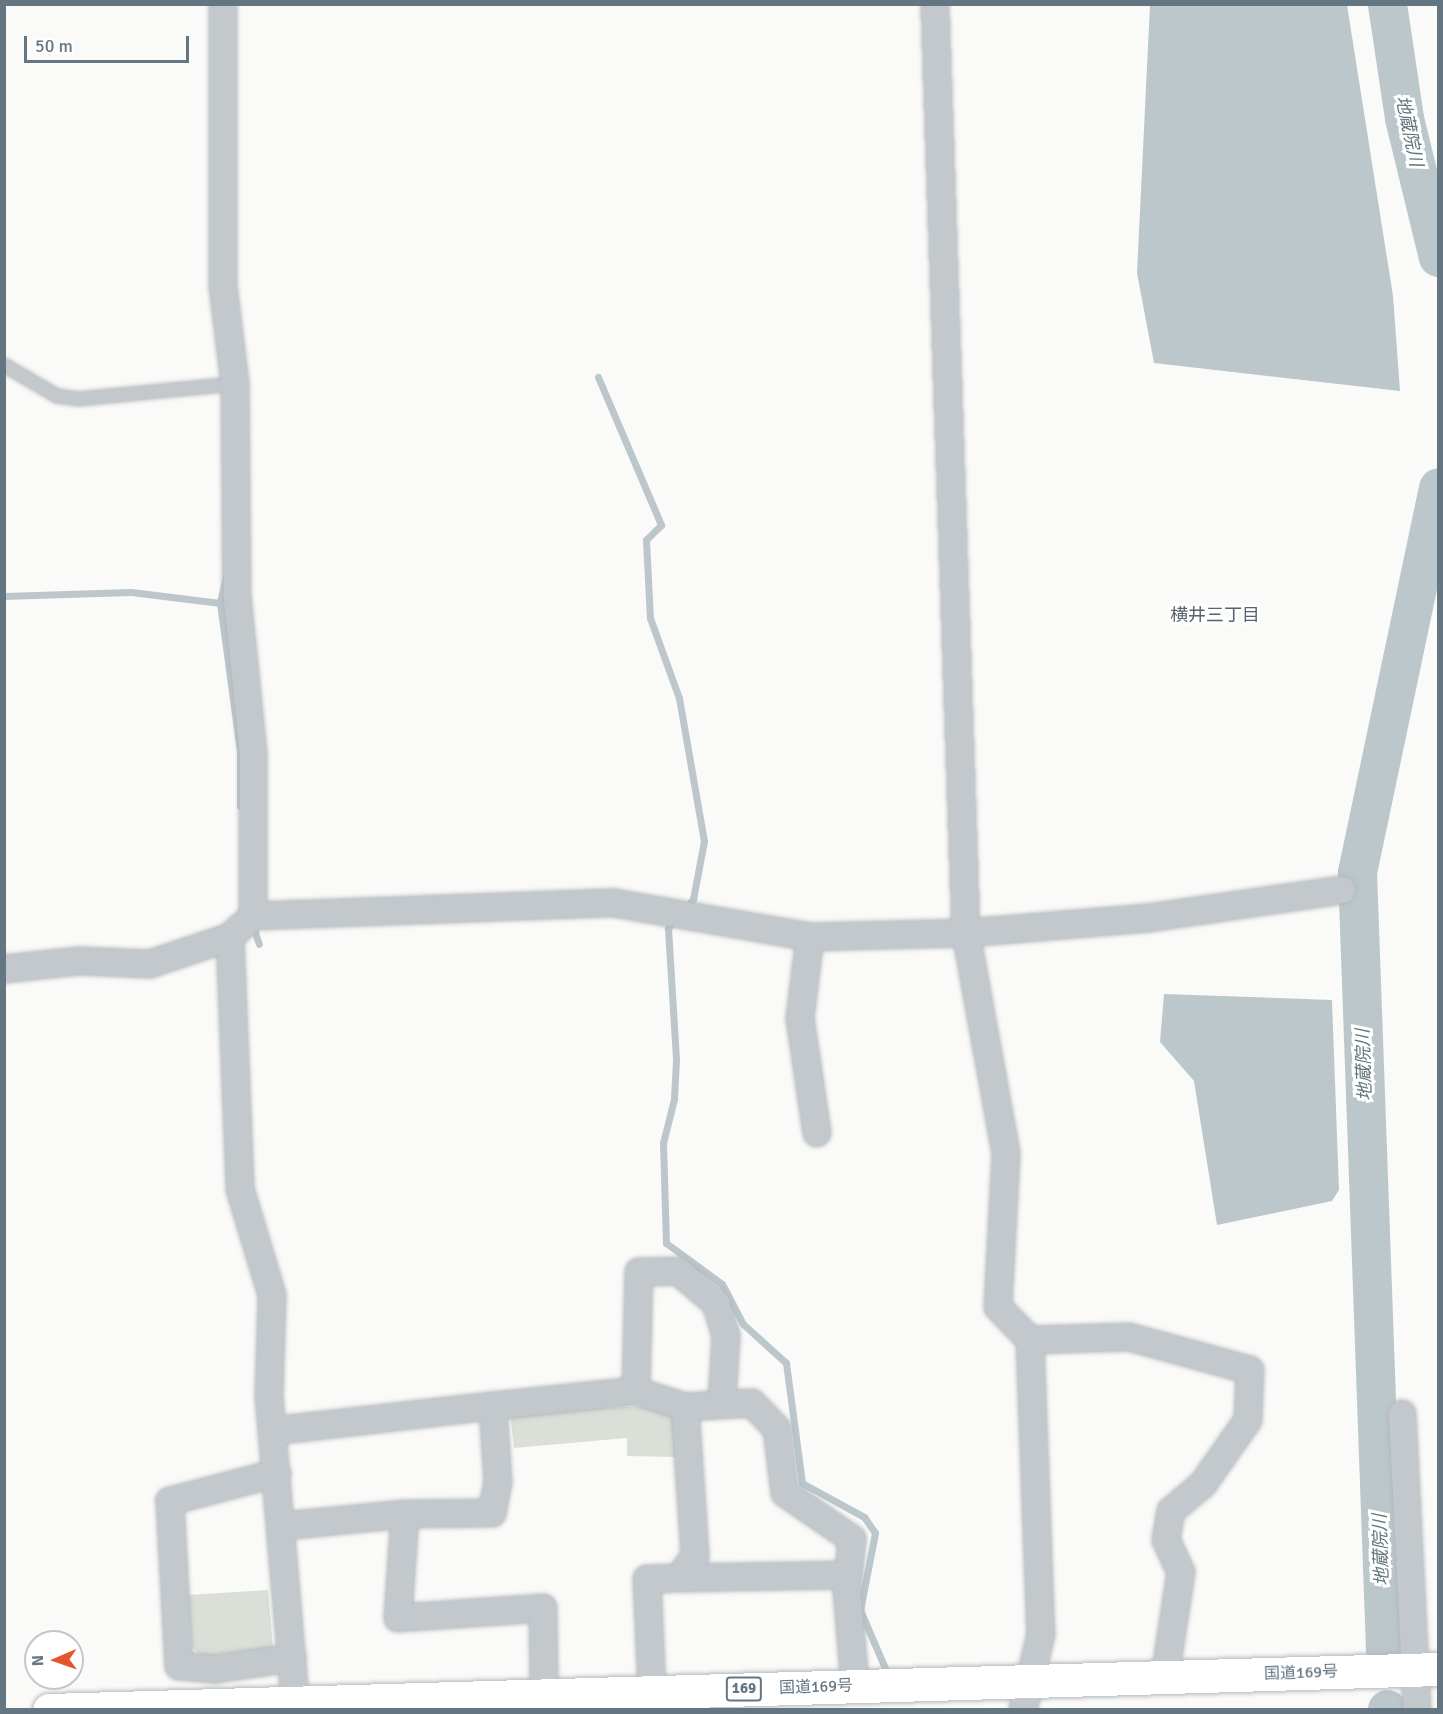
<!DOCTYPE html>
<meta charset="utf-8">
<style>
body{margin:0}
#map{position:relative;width:1443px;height:1714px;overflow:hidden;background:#fafaf8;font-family:Signika,"Noto Sans JP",sans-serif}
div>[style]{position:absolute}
.green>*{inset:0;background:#dadfd7}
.water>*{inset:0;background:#bbc7cb}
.stream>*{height:7px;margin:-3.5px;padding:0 3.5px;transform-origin:3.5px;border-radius:3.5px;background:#bbc7cb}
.river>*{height:39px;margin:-19.5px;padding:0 19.5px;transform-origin:19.5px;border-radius:19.5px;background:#bbc7cb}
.roads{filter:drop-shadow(0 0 2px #b4b9bd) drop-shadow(0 0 2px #b4b9bd)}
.lane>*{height:12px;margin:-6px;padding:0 6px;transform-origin:6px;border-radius:6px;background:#c3c8cc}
.street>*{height:26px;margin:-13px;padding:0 13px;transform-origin:13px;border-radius:13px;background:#c3c8cc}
.highway>*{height:33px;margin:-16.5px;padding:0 16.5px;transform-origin:16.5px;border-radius:16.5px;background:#fff}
span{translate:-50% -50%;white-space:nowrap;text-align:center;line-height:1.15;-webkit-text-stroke:6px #fff;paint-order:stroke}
.shield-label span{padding:2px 4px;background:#fff;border:2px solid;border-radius:4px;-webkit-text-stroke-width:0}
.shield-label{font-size:15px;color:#657683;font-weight:700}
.street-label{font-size:16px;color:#657683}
.water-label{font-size:18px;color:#60757c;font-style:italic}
.neighbourhood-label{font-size:18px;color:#57646e}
.frame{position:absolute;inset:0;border:6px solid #657683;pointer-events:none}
.north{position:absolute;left:24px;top:1630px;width:60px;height:60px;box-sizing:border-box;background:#fff;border:2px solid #c1c8cd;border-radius:50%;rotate:268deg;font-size:16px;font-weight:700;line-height:24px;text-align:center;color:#657683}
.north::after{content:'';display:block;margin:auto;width:21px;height:27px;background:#e4572e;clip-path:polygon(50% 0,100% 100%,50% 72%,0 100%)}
.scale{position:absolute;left:24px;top:36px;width:165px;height:27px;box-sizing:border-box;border:3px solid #657683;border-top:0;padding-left:8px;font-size:18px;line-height:21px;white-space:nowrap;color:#657683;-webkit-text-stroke:4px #fff;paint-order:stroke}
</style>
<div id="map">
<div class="green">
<i style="clip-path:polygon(656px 1406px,673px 1414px,678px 1457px,627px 1456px,627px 1438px,514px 1448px,510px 1411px)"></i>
<i style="clip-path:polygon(268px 1590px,273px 1648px,202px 1657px,192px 1647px,188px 1595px)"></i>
</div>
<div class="water">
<i style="clip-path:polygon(1150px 5px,1347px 5px,1393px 296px,1400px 391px,1154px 363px,1137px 273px)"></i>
<i style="clip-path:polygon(1164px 994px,1332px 1000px,1339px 1190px,1332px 1201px,1217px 1225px,1194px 1081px,1160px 1042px)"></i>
</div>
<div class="stream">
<i style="left:598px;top:377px;width:161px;rotate:66.9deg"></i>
<i style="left:661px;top:525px;width:21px;rotate:135deg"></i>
<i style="left:646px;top:540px;width:78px;rotate:87.1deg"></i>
<i style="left:650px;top:618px;width:85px;rotate:70.1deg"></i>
<i style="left:679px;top:698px;width:145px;rotate:80.1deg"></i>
<i style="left:704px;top:841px;width:59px;rotate:100.7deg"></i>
<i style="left:693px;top:899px;width:14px;rotate:129deg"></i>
<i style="left:226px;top:576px;width:28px;rotate:103deg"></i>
<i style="left:220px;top:603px;width:149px;rotate:82.3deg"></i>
<i style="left:240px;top:751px;width:55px;rotate:90deg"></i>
<i style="left:4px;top:596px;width:127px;rotate:-1.8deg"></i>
<i style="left:131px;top:592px;width:90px;rotate:7deg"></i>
<i style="left:675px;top:920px;width:11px;rotate:131deg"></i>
<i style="left:668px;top:928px;width:132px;rotate:86.5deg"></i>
<i style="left:676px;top:1060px;width:39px;rotate:93deg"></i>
<i style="left:674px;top:1099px;width:45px;rotate:104deg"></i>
<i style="left:663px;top:1143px;width:100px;rotate:88.3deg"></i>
<i style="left:666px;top:1243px;width:69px;rotate:36.2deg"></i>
<i style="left:722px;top:1284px;width:45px;rotate:62.3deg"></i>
<i style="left:743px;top:1324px;width:58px;rotate:42.2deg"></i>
<i style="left:786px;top:1363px;width:121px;rotate:82.4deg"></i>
<i style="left:802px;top:1483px;width:71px;rotate:28.7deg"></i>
<i style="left:864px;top:1517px;width:19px;rotate:55deg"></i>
<i style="left:875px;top:1533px;width:78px;rotate:101deg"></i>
<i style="left:860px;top:1610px;width:63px;rotate:66.7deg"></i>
<i style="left:252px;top:924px;width:21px;rotate:71deg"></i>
</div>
<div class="river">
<i style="left:1387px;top:4px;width:115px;rotate:81.5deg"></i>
<i style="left:1404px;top:118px;width:143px;rotate:76.3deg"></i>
<i style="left:1385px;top:1650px;width:779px;rotate:-92.06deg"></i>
<i style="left:1357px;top:872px;width:393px;rotate:-78.1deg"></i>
<i style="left:1387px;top:1709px;width:1px;rotate:90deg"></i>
</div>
<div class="roads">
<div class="lane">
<i style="left:4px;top:365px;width:61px;rotate:30.3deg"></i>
<i style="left:57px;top:396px;width:21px;rotate:8deg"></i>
<i style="left:78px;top:399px;width:158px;rotate:-5.5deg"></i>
</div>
<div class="street">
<i style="left:223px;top:4px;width:282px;rotate:90deg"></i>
<i style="left:223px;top:286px;width:99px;rotate:83deg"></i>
<i style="left:235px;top:384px;width:212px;rotate:89.5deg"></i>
<i style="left:237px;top:596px;width:158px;rotate:84.2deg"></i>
<i style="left:253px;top:753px;width:163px;rotate:90deg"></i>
<i style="left:935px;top:4px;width:930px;rotate:88.09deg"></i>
<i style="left:966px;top:933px;width:225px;rotate:79.7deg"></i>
<i style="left:1006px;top:1154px;width:153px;rotate:93deg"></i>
<i style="left:998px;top:1307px;width:46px;rotate:45.9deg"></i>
<i style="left:1030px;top:1340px;width:294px;rotate:87.9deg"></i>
<i style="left:1041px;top:1634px;width:78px;rotate:103.3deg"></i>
<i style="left:230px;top:937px;width:252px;rotate:87.7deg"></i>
<i style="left:240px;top:1189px;width:111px;rotate:73.2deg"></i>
<i style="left:272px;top:1295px;width:101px;rotate:91.7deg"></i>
<i style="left:269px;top:1396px;width:315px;rotate:85.1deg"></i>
<i style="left:810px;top:937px;width:82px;rotate:97deg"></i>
<i style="left:800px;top:1018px;width:116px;rotate:81.6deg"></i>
<i style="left:4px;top:969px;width:75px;rotate:-6.1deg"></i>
<i style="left:79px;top:961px;width:71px;rotate:2.4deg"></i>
<i style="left:150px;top:964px;width:84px;rotate:-18.6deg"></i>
<i style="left:230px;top:937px;width:31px;rotate:-42deg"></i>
<i style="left:253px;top:916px;width:361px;rotate:-2.1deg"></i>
<i style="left:614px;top:903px;width:199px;rotate:9.8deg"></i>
<i style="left:810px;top:937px;width:156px;rotate:-1.5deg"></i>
<i style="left:966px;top:933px;width:183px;rotate:-4.7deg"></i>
<i style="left:1148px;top:918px;width:196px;rotate:-8.2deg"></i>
<i style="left:1030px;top:1340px;width:99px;rotate:-1.7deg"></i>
<i style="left:1129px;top:1337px;width:125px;rotate:15.3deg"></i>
<i style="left:1250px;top:1370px;width:50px;rotate:92.3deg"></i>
<i style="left:1248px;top:1420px;width:78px;rotate:125.1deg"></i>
<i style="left:1203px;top:1484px;width:42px;rotate:139.8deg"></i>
<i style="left:1171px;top:1511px;width:29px;rotate:100deg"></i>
<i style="left:1166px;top:1540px;width:35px;rotate:65deg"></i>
<i style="left:1181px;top:1572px;width:106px;rotate:98.7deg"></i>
<i style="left:636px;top:1391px;width:119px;rotate:-88.6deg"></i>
<i style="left:639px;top:1272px;width:39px;rotate:-1deg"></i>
<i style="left:678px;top:1271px;width:50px;rotate:40.1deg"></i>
<i style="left:716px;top:1303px;width:34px;rotate:73deg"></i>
<i style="left:726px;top:1336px;width:66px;rotate:93.5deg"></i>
<i style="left:1402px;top:1414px;width:296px;rotate:87.1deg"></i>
<i style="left:272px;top:1431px;width:222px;rotate:-6.5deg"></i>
<i style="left:277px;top:1473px;width:111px;rotate:165.3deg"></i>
<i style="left:170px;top:1501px;width:165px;rotate:86.9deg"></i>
<i style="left:179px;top:1666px;width:36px;rotate:5deg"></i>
<i style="left:215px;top:1669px;width:78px;rotate:-8.1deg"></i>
<i style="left:405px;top:1514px;width:104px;rotate:93.9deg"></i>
<i style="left:398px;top:1618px;width:145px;rotate:-3.9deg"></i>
<i style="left:543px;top:1608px;width:87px;rotate:89.3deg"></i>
<i style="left:283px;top:1526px;width:123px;rotate:-5.6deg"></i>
<i style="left:405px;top:1514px;width:87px;rotate:-0.7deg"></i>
<i style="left:492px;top:1513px;width:32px;rotate:-79deg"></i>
<i style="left:498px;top:1482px;width:76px;rotate:-93.8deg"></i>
<i style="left:493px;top:1406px;width:144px;rotate:-6deg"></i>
<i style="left:636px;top:1391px;width:52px;rotate:18.1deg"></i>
<i style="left:685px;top:1407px;width:67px;rotate:-3.4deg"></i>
<i style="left:752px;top:1403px;width:36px;rotate:46deg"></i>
<i style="left:777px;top:1429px;width:64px;rotate:82.9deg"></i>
<i style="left:785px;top:1493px;width:81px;rotate:34.5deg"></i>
<i style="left:852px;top:1539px;width:51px;rotate:95.6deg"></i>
<i style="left:847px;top:1590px;width:96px;rotate:85.2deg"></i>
<i style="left:679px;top:1578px;width:169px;rotate:-1deg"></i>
<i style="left:652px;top:1692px;width:113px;rotate:-92.5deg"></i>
<i style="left:647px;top:1579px;width:32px;rotate:-2deg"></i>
<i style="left:679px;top:1578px;width:27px;rotate:-54deg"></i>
<i style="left:695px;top:1556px;width:149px;rotate:-93.8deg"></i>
</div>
<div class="highway">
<i style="left:49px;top:1710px;width:1390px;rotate:-1.69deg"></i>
</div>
</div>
<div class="shield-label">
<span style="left:744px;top:1689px">169</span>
</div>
<div class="street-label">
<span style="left:1301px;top:1673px;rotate:-2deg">国道169号</span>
<span style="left:816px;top:1687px;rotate:-2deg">国道169号</span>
</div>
<div class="water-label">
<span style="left:1409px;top:131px;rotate:78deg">地蔵院川</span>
<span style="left:1364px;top:1065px;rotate:-92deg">地蔵院川</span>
<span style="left:1381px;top:1550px;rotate:-92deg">地蔵院川</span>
</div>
<div class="neighbourhood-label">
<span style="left:1215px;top:615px">横井三丁目</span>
</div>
<div class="frame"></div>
<div class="north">N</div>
<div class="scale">50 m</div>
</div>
